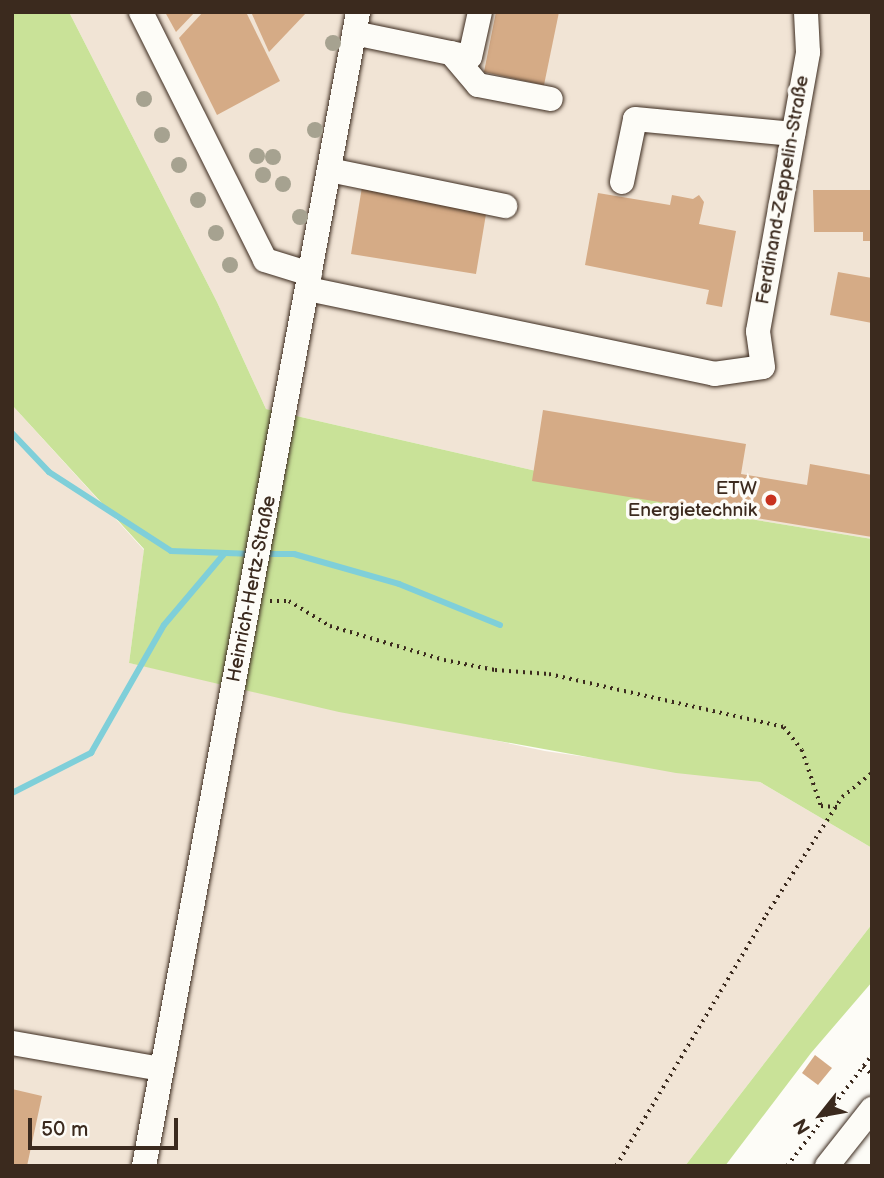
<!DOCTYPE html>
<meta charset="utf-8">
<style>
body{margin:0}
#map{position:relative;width:884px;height:1178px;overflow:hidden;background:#fdfcf7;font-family:"Balsamiq Sans",sans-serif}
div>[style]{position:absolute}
.built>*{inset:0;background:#f1e4d5}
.green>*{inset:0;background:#c9e298}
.stream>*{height:6px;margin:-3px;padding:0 3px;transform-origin:3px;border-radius:3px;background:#7fcfd9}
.building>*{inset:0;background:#d5ab86}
.path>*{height:3.5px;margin-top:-1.75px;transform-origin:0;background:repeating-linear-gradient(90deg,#3b2a1e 0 2px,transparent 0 7px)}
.roads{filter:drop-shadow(0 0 2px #3b2a1e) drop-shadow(0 0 2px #3b2a1e)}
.minor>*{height:24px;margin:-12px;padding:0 12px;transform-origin:12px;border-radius:12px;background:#fdfcf7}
.trees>*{width:16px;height:16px;margin:-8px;border-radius:50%;background:#a6a290}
.dots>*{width:19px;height:19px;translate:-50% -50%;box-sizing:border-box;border:4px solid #fdfcf7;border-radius:50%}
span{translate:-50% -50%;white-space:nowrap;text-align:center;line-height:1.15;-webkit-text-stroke:7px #fdfcf7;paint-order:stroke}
.street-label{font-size:19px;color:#3b2a1e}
.poi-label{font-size:19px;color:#3b2a1e}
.right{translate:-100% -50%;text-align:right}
.frame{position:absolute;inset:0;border:14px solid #3b2a1e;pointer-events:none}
.north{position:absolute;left:786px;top:1080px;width:70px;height:70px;-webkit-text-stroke:5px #fdfcf7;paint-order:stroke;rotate:239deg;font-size:19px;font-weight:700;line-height:28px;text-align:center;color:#3b2a1e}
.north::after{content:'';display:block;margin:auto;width:24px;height:32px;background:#3b2a1e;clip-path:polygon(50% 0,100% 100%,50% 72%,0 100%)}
.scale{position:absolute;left:28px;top:1118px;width:150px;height:32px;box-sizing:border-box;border:4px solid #3b2a1e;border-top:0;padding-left:9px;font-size:21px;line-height:24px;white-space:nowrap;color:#3b2a1e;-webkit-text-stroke:5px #fdfcf7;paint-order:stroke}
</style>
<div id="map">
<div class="built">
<i style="clip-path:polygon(69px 12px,872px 12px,872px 539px,732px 516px,266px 409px,217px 302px)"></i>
<i style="clip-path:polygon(12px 405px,144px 550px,129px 663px,545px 751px,760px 782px,872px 848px,872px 924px,685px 1166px,12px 1166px)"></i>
</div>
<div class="green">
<i style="clip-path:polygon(12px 12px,69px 12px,217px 302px,266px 409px,732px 516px,872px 539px,872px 848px,760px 782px,676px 773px,339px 712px,129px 663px,144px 549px,12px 405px)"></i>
<i style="clip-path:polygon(872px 924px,872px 982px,811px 1053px,725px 1166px,685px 1166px)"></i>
</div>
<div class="stream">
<i style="left:12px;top:433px;width:54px;rotate:46.5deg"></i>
<i style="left:49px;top:472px;width:145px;rotate:32.9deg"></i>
<i style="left:171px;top:551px;width:83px;rotate:2.1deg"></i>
<i style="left:264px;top:554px;width:30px"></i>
<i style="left:294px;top:554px;width:109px;rotate:15.9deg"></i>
<i style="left:399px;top:584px;width:109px;rotate:22.1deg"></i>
<i style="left:12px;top:793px;width:89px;rotate:-26.9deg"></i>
<i style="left:91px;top:753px;width:147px;rotate:-60.3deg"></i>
<i style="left:164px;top:625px;width:93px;rotate:-49.8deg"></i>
</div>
<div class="building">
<i style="clip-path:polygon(165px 12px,195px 12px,176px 32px)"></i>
<i style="clip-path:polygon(203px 12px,246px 12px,280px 81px,217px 115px,179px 38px)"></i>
<i style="clip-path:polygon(251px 12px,307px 12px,269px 52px)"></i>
<i style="clip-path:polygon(496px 12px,559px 12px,544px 85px,484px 72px)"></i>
<i style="clip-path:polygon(362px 187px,487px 208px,476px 274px,351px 254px)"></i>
<i style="clip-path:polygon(813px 190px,872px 190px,872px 241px,863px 241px,863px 232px,814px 232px)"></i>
<i style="clip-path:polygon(598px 193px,670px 205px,672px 195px,693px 199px,699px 195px,704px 202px,699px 224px,736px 231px,722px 307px,706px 304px,709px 290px,585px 265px)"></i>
<i style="clip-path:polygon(838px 272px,872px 278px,872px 323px,830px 315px)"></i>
<i style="clip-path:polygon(543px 410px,746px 444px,741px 474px,807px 485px,810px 464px,872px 475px,872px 537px,532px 481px)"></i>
<i style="clip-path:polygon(815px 1055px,832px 1068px,818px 1085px,802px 1073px)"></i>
<i style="clip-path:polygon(12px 1089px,42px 1096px,27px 1166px,12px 1166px)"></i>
</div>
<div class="path">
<i style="left:270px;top:601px;width:19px"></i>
<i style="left:289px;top:601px;width:48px;rotate:31.4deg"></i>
<i style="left:330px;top:626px;width:119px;rotate:16.6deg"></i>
<i style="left:444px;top:660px;width:52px;rotate:11.1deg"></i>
<i style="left:495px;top:670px;width:54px;rotate:4.2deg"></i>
<i style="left:549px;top:674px;width:241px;rotate:12.7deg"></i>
<i style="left:784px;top:727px;width:29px;rotate:52deg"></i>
<i style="left:802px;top:750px;width:59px;rotate:71.3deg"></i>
<i style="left:821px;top:806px;width:16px;rotate:4deg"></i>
<i style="left:863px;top:1067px;width:11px;rotate:38deg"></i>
<i style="left:616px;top:1166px;width:292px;rotate:-59.1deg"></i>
<i style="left:766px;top:915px;width:140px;rotate:-57.2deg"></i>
<i style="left:842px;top:797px;width:38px;rotate:-39deg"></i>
<i style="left:787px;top:1166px;width:140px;rotate:-52.6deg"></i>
</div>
<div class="roads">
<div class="minor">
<i style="left:141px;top:12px;width:277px;rotate:63.4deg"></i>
<i style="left:265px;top:260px;width:47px;rotate:17.3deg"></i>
<i style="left:354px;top:33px;width:118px;rotate:11.7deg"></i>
<i style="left:470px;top:57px;width:46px;rotate:-77.5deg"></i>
<i style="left:451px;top:53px;width:42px;rotate:49.8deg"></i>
<i style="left:478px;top:85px;width:74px;rotate:10.9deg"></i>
<i style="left:329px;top:170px;width:180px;rotate:11.6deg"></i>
<i style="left:622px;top:182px;width:64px;rotate:-78.3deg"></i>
<i style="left:635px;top:119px;width:159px;rotate:5.4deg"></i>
<i style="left:308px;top:289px;width:415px;rotate:11.8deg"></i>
<i style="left:714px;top:374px;width:49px;rotate:-8.1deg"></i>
<i style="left:763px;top:367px;width:36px;rotate:-98deg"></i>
<i style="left:758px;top:331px;width:283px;rotate:-79.8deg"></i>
<i style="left:808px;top:52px;width:40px;rotate:-92.9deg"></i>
<i style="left:12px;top:1043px;width:151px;rotate:9.9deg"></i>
<i style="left:144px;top:1166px;width:1174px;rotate:-79.49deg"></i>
<i style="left:827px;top:1166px;width:73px;rotate:-51.7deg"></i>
</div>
</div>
<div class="trees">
<i style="left:333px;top:43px"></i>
<i style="left:144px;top:99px"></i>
<i style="left:315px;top:130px"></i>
<i style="left:162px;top:135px"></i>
<i style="left:257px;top:156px"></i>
<i style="left:273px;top:157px"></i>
<i style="left:179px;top:165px"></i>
<i style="left:263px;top:175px"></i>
<i style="left:283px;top:184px"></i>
<i style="left:198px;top:200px"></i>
<i style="left:300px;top:217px"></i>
<i style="left:216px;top:233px"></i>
<i style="left:230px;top:265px"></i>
</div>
<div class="dots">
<i style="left:771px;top:500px;background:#c8321e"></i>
</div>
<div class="street-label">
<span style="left:783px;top:190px;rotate:-80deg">Ferdinand-Zeppelin-Straße</span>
<span style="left:252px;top:589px;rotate:-79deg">Heinrich-Hertz-Straße</span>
</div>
<div class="poi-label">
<span class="right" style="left:757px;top:500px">ETW<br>Energietechnik</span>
</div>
<div class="frame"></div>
<div class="north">N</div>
<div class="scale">50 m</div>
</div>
